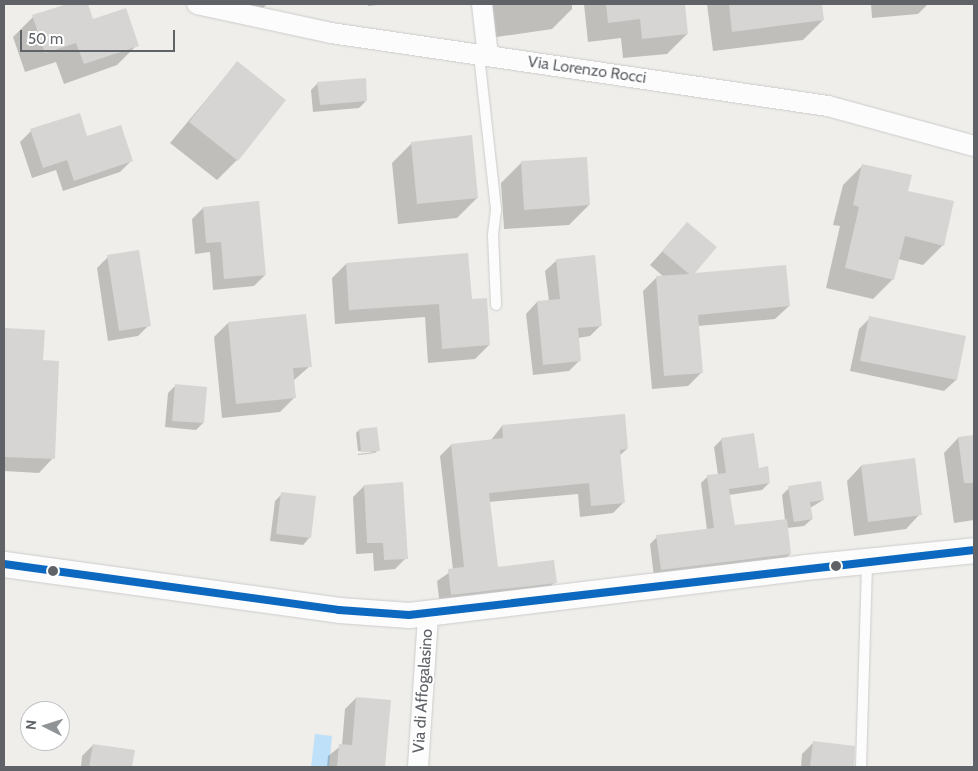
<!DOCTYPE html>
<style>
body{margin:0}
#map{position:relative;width:978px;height:771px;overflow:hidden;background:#efeeea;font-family:Cabin,sans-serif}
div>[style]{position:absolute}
.water>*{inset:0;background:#bfe0f9}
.shadow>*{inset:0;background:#0003}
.building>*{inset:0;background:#d6d5d3}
.roads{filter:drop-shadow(0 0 1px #cbcccc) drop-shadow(0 0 1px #cbcccc)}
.service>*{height:10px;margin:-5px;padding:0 5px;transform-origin:5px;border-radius:5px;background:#fdfcfc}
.minor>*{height:20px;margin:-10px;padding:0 10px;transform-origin:10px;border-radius:10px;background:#fdfcfc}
.tertiary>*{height:25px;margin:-12.5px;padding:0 12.5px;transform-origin:12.5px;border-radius:12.5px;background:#fdfcfc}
.bus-1>*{height:8px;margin:-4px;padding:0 4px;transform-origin:4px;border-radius:4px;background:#0c69bf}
.dots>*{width:14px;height:14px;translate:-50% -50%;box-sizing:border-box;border:2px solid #fff;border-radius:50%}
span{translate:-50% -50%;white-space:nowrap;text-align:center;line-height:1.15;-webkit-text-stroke:4px #fff;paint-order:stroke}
.street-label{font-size:16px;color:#5f6368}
.frame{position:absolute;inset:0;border:5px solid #5f6368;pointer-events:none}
.north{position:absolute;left:20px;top:701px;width:50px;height:50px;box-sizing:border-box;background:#fff;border:1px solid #bfc1c3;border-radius:50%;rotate:275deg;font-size:14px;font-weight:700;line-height:20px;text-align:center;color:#5f6368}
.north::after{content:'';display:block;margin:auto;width:18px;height:22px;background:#919496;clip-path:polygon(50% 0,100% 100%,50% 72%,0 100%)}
.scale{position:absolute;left:20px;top:30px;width:155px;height:22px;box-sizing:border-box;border:2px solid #5f6368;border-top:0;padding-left:6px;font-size:15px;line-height:18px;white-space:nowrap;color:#5f6368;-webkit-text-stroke:4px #fff;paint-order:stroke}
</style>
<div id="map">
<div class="water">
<i style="clip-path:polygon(315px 734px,332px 736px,329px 767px,311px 767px)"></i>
</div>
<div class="shadow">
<i style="clip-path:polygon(70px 4px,86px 4px,92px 21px,137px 45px,117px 65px,64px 84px,56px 62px,25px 72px,13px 37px,33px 17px)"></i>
<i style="clip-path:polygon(241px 4px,267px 4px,261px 10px)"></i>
<i style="clip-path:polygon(368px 4px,386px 4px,368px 6px)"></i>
<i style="clip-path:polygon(477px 4px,572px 4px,572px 9px,552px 29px,483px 39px)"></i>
<i style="clip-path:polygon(584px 4px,684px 4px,687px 34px,667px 54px,623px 58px,621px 38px,588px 42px)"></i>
<i style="clip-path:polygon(707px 4px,821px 4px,823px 20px,803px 40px,713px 51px)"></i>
<i style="clip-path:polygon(871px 4px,928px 4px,918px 14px,872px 18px)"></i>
<i style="clip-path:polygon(237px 63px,237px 160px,217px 180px,170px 143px)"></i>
<i style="clip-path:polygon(318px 83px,366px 101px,359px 108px,313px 112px,311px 90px)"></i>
<i style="clip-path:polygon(31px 131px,86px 138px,131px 161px,120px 172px,63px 191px,56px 170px,32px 178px,20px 142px)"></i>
<i style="clip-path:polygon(412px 143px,477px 198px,457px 218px,398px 224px,392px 163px)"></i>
<i style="clip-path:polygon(521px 163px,589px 205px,569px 225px,504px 229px,501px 183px)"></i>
<i style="clip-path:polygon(863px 165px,907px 192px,943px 245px,923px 265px,898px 259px,893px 279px,873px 299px,826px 288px,840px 226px,833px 225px,843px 185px)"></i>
<i style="clip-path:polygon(203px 208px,265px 275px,254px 286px,213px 290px,210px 252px,195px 254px,192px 219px)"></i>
<i style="clip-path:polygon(687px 224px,692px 275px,789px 306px,775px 319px,698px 326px,702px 372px,688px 386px,652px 389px,643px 291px,656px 278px,664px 277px,650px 265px)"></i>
<i style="clip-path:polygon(108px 257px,149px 325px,138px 336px,108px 341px,97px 268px)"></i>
<i style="clip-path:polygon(557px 260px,601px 325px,590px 336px,578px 338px,580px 360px,569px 371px,533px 375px,526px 314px,537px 302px,549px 301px,545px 271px)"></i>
<i style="clip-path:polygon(346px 264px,470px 300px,489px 345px,475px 359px,428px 363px,425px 317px,335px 324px,332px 278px)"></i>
<i style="clip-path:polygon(870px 318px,964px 337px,956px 380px,944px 391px,850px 371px,859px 329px)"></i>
<i style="clip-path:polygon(228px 323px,310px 366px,293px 381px,294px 398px,280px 412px,222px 418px,214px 337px)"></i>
<i style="clip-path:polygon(5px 330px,53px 458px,39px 473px,4px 471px)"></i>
<i style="clip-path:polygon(175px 386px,203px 423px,196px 430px,165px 427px,168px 393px)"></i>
<i style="clip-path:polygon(502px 426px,627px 449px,619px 456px,624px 502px,613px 513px,580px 517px,578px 494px,489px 502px,496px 568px,555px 582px,544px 593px,440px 606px,437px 581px,453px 570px,440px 456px,451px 445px,491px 440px)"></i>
<i style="clip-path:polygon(359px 430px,378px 450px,376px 452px,358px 451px,356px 433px)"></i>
<i style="clip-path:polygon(974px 436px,974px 520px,954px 523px,944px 453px,958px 438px)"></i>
<i style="clip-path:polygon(722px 439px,758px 469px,769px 483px,762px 490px,729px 495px,733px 527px,785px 520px,782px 495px,789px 488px,823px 500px,810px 508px,812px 519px,804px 526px,787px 528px,790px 554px,783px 561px,654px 577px,650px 544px,657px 537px,707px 530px,701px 483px,708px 476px,718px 475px,714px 447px)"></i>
<i style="clip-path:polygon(376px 452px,375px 453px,358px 455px,358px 454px)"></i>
<i style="clip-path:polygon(861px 466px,920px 514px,906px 529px,854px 536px,847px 481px)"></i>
<i style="clip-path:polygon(364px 486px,406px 558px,395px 569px,374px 571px,373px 553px,356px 554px,353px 497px)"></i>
<i style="clip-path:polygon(282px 494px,310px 537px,303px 545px,270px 541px,275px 501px)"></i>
<i style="clip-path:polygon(356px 698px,390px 701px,384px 767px,327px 767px,328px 756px,342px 745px,345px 709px)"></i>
<i style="clip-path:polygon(813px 743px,853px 747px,852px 767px,801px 767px,802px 754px)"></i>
<i style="clip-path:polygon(93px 745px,133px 751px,131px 767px,81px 767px,82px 756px)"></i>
</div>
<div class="building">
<i style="clip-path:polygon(67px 4px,88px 4px,93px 19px,126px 8px,139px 46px,84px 64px,76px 43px,45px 53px,32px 15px)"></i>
<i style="clip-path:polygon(606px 4px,685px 4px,688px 34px,642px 39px,640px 19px,608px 23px)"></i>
<i style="clip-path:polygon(729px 4px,822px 4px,824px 20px,732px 32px)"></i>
<i style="clip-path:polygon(237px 61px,286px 100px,238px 161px,189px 122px)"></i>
<i style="clip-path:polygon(366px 78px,367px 101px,320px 105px,317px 82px)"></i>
<i style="clip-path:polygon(80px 113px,87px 136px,121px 125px,133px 161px,74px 181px,67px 160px,43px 168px,30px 129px)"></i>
<i style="clip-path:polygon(472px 135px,478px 198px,417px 204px,411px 142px)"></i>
<i style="clip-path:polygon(587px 157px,590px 205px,524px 210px,521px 161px)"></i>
<i style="clip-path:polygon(862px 164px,912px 175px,908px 191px,954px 201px,944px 246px,905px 236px,894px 280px,845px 268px,859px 207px,853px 205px)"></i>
<i style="clip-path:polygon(259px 201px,266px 275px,224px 279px,221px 242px,206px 243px,203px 207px)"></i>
<i style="clip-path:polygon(687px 222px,717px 247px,695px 273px,786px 265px,790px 306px,698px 315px,703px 373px,664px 376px,656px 276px,689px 274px,662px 251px)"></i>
<i style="clip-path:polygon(139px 250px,151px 326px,119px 331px,107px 255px)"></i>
<i style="clip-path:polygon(468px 253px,472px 299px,487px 298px,490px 345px,442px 349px,439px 304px,349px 310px,346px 263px)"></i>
<i style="clip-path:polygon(595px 255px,602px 326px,578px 328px,581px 361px,543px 365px,537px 301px,560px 299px,556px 259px)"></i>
<i style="clip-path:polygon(306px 314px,312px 367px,293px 368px,296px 398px,236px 404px,228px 322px)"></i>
<i style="clip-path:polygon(869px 316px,966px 336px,957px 380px,860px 361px)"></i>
<i style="clip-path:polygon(4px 328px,45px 330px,43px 360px,59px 361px,55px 459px,4px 457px)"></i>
<i style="clip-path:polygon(175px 384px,207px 387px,204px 423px,172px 421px)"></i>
<i style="clip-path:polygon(625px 414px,628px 449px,620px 450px,625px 503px,591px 506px,589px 483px,489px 493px,498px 567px,554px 560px,557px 583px,451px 595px,448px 569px,464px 567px,451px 444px,503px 438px,502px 425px)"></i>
<i style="clip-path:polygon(377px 427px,380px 451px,361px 452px,359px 429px)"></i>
<i style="clip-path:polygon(754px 433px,759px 468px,768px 466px,770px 483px,729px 489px,735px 525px,787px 519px,791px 554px,661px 570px,656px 535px,714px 528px,707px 475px,726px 473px,721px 438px)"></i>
<i style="clip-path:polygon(974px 435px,974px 483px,964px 483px,958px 437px)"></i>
<i style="clip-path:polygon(915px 458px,922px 515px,868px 522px,861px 465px)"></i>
<i style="clip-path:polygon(821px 481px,824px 500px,810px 502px,813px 519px,794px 522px,788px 486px)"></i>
<i style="clip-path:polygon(403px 482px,408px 559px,384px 560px,383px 543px,367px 543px,364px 485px)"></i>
<i style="clip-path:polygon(281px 492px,316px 496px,311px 538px,276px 534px)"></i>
<i style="clip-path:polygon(356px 697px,391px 700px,385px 767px,337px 767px,339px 744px,352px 745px)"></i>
<i style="clip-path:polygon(813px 741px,855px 746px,854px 767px,810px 767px)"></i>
<i style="clip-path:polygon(93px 744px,135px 750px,132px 767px,89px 767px)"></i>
</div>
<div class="roads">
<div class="service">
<i style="left:479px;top:55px;width:156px;rotate:83.7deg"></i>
<i style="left:496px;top:210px;width:25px;rotate:97deg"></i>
<i style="left:493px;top:235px;width:70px;rotate:87.5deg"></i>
<i style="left:861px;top:767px;width:206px;rotate:-88.3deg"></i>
</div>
<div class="minor">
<i style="left:197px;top:4px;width:137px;rotate:12.2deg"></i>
<i style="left:331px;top:33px;width:502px;rotate:8.36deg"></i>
<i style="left:828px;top:106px;width:151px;rotate:15.3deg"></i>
<i style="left:482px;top:4px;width:52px;rotate:83.4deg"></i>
<i style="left:418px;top:767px;width:152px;rotate:-86.2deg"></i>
</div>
<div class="tertiary">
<i style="left:4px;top:564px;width:338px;rotate:7.8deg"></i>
<i style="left:339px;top:610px;width:70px;rotate:4.1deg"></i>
<i style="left:409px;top:615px;width:399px;rotate:-6.9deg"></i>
<i style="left:805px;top:567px;width:170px;rotate:-5.7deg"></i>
</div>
</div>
<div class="bus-1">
<i style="left:4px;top:564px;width:338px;rotate:7.8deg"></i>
<i style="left:339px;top:610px;width:70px;rotate:4.1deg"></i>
<i style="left:409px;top:615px;width:569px;rotate:-6.56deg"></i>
</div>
<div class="dots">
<i style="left:836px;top:566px;background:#5f6368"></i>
<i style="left:53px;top:571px;background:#5f6368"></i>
</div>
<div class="street-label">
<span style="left:587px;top:70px;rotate:8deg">Via Lorenzo Rocci</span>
<span style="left:423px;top:691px;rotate:-86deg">Via di Affogalasino</span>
</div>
<div class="frame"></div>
<div class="north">N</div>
<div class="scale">50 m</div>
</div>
